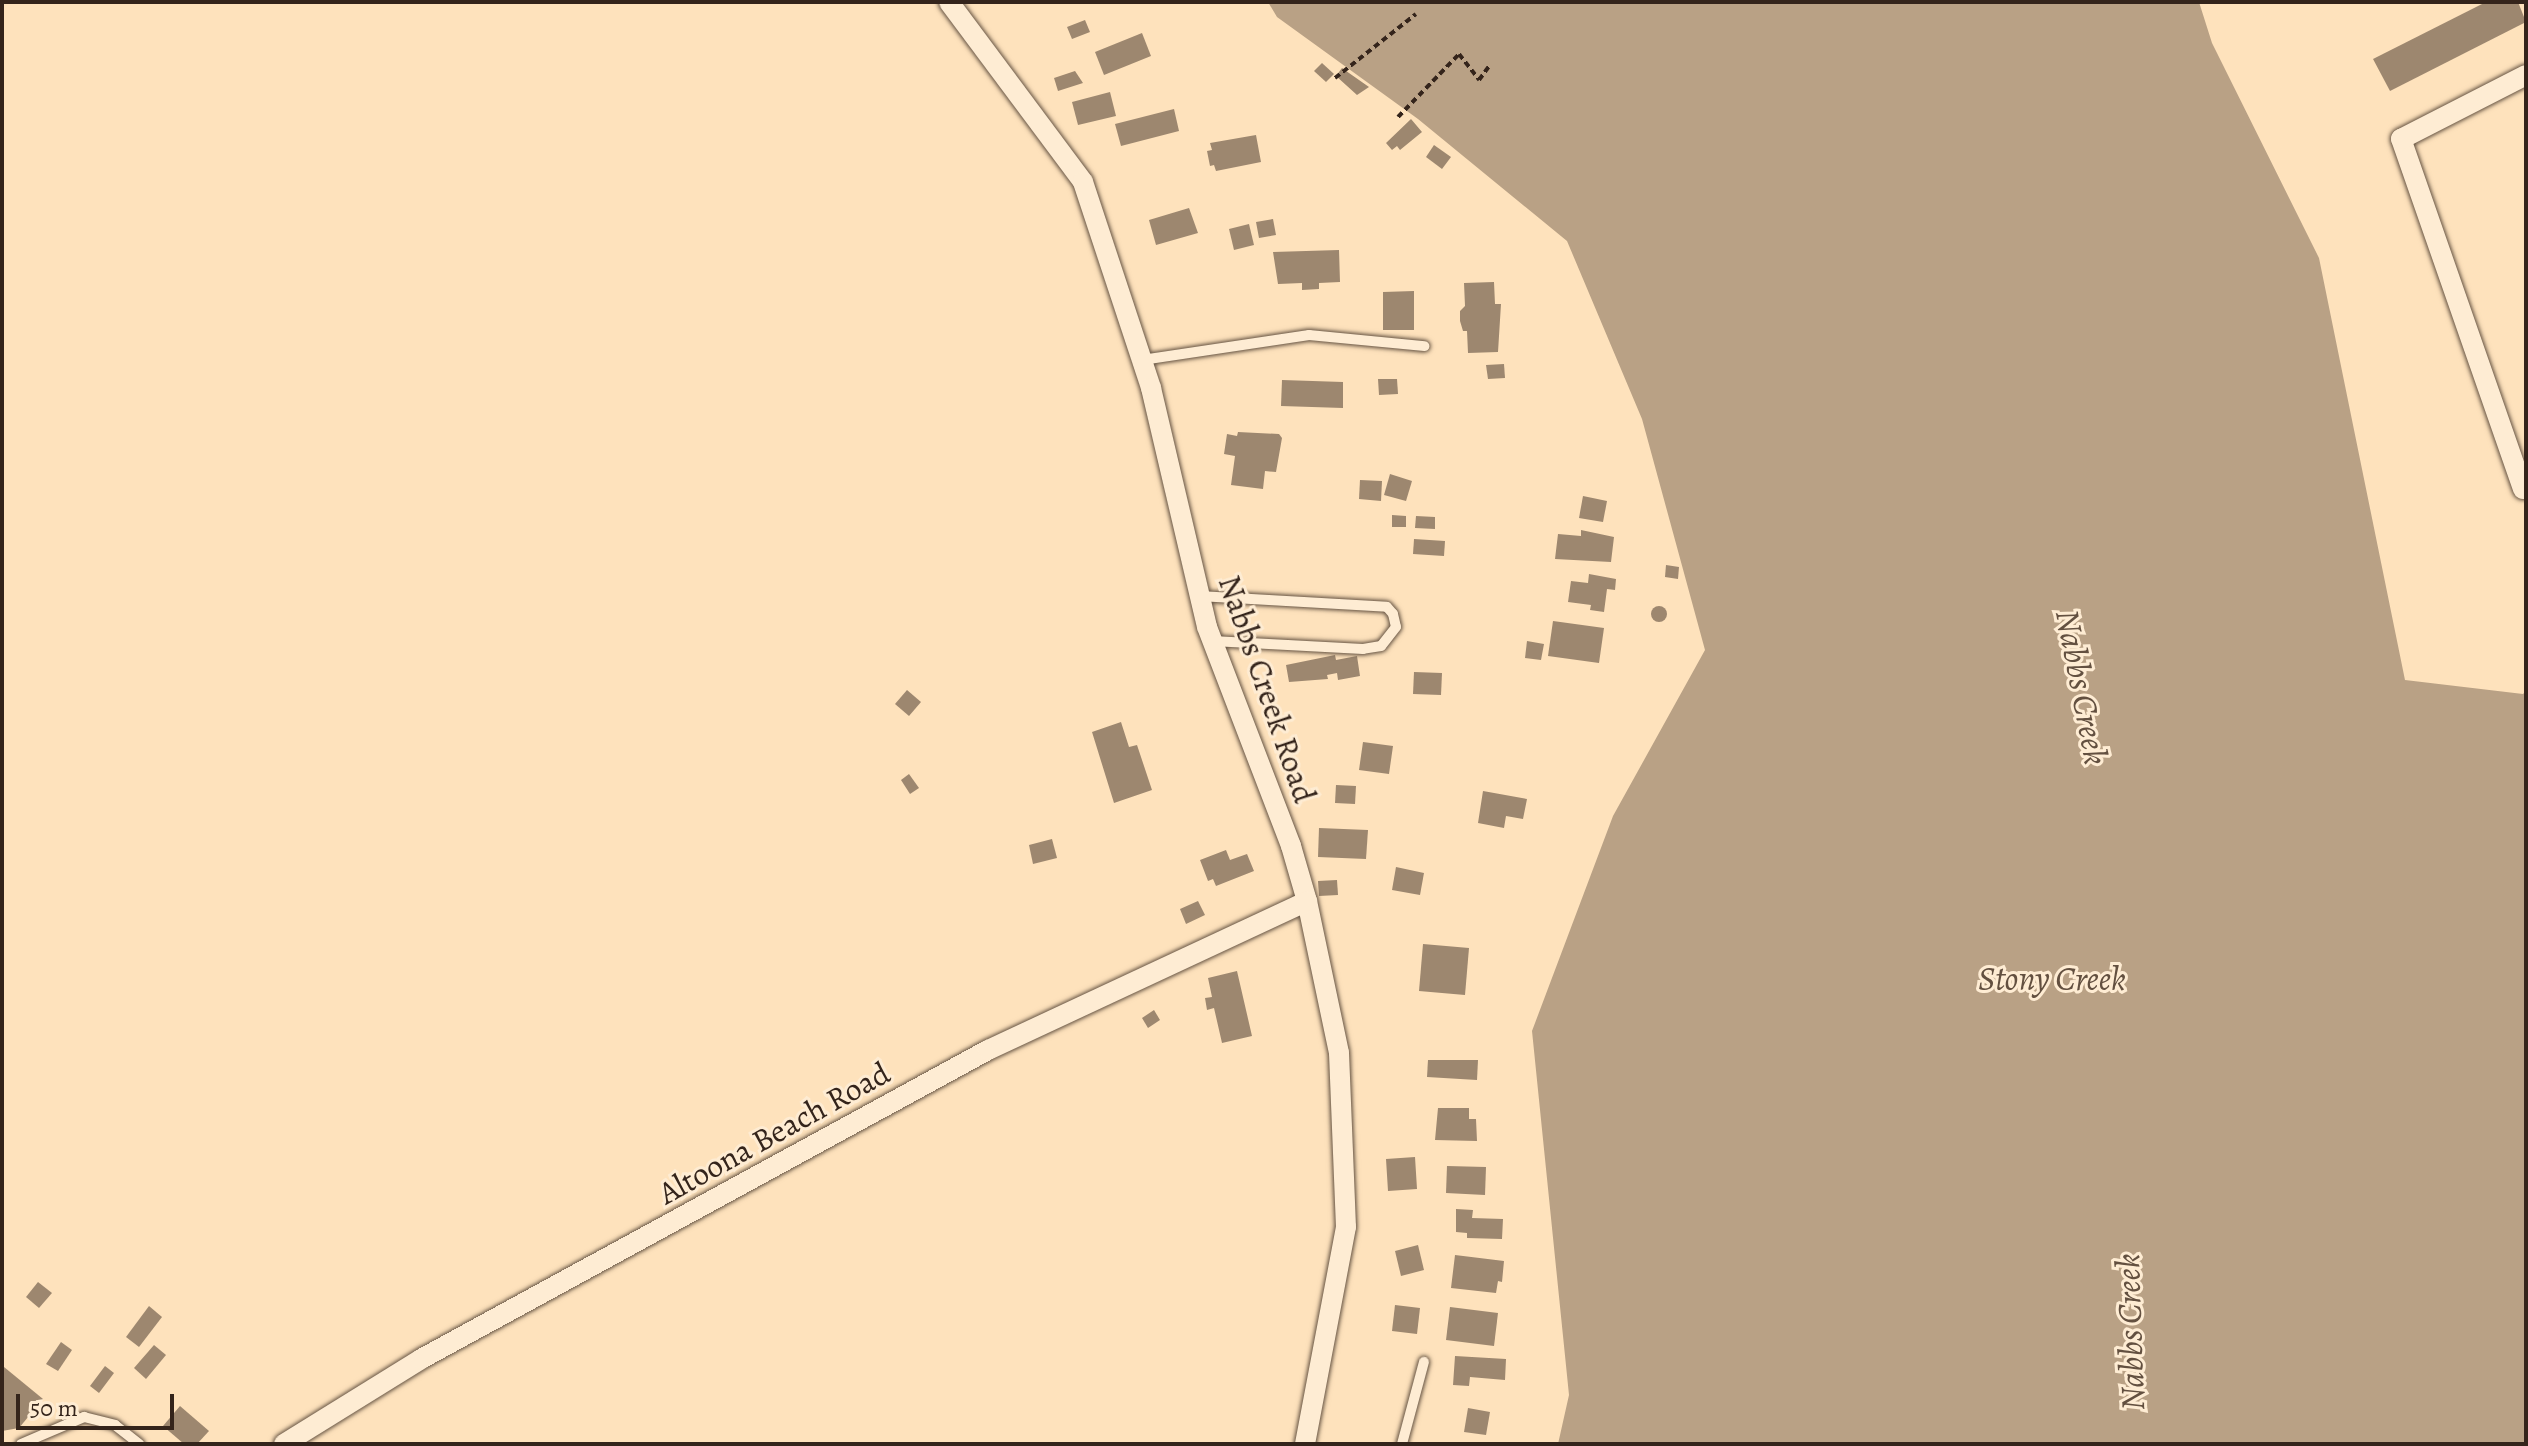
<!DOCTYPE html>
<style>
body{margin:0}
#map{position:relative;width:2528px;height:1446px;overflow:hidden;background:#fee2bc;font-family:Alegreya,serif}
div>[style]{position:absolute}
.water>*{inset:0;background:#b9a185}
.building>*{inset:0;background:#9d876f}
.round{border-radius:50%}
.path>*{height:4px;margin-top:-2px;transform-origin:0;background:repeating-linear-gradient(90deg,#34241b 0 6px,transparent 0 10px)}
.roads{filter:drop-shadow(0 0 2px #665443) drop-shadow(0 0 2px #665443)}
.lane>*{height:10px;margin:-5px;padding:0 5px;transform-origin:5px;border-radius:5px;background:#feecd3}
.street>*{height:20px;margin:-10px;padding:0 10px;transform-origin:10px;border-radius:10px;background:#feecd3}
span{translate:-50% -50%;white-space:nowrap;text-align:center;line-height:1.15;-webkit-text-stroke:6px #feecd3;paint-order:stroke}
.street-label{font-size:32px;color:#34241b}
.water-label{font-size:34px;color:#635040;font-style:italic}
.frame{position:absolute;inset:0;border:4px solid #34241b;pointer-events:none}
.scale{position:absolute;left:16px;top:1394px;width:158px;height:36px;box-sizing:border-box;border:4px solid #34241b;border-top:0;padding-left:10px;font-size:24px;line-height:28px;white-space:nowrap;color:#34241b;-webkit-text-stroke:6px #feecd3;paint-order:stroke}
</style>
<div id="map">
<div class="water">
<i style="clip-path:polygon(1268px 2px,2199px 2px,2212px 43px,2319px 258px,2405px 680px,2523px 694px,2526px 691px,2526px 1444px,1558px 1444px,1569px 1395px,1532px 1031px,1613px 816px,1705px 650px,1642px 419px,1567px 241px,1418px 119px,1277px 17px)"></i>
</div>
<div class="building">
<i style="clip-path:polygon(2486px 2px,2518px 2px,2526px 22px,2390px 91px,2373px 59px)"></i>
<i style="clip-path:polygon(1085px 20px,1090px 32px,1072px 39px,1067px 27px)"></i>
<i style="clip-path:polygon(1142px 33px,1151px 56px,1104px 75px,1095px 52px)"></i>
<i style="clip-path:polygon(1322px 63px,1334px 74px,1326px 82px,1314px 71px)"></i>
<i style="clip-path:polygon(1342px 68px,1349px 73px,1369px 87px,1357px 95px,1336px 76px)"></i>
<i style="clip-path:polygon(1075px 71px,1083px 83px,1058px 91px,1054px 78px)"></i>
<i style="clip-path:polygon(1110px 92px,1116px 116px,1078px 125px,1072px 102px)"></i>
<i style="clip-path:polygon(1174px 109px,1179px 131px,1121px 146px,1115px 124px)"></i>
<i style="clip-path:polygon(1411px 119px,1422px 132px,1400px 150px,1397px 146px,1392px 150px,1386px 143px)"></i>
<i style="clip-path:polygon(1256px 135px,1261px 162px,1216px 171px,1214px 165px,1210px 166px,1207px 151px,1212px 150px,1210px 143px)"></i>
<i style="clip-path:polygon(1434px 145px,1451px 157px,1442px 169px,1426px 157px)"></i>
<i style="clip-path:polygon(1189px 208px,1198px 233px,1156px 245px,1149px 220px)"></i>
<i style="clip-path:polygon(1273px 219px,1276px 235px,1259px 238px,1256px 222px)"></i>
<i style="clip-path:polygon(1249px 224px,1254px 245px,1234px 250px,1229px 229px)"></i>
<i style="clip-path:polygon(1339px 250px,1340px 282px,1319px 283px,1319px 289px,1302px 290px,1302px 283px,1278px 284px,1273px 252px)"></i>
<i style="clip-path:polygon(1494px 282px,1495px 304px,1501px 304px,1498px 352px,1468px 353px,1467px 331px,1463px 331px,1460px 321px,1460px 311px,1465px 306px,1464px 283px)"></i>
<i style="clip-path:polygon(1414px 291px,1414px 330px,1383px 330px,1383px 292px)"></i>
<i style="clip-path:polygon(1504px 364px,1505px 378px,1488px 379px,1486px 365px)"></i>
<i style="clip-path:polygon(1378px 379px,1397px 379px,1398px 394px,1379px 395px)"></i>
<i style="clip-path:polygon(1282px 380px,1343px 382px,1343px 408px,1281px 406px)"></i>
<i style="clip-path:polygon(1238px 432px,1279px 434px,1282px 438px,1276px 472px,1265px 471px,1263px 489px,1231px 485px,1235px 456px,1224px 454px,1227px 434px,1237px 436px)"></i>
<i style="clip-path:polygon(1390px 474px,1412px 481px,1406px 501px,1384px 495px)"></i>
<i style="clip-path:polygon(1360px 480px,1382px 481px,1381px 501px,1359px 499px)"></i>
<i style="clip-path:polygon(1583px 496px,1607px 501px,1603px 522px,1579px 518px)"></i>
<i style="clip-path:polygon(1392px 515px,1406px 516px,1406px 527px,1392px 527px)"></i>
<i style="clip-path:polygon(1416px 516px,1435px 517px,1435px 529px,1415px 528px)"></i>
<i style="clip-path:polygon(1581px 530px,1614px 537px,1611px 562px,1555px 559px,1558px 534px,1581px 536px)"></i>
<i style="clip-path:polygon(1414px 539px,1445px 541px,1444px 556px,1413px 554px)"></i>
<i style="clip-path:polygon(1666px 565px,1679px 567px,1678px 579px,1665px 577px)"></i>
<i style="clip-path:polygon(1589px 574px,1616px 579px,1615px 590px,1607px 589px,1604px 612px,1590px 610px,1591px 605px,1568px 602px,1571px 581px,1588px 583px)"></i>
<i class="round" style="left:1651px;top:606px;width:16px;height:16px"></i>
<i style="clip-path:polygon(1553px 621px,1604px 628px,1599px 663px,1548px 656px)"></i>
<i style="clip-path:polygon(1527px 641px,1544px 644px,1541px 660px,1525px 658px)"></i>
<i style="clip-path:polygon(1335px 655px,1336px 660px,1357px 656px,1360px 676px,1338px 680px,1337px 673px,1327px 675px,1328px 679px,1289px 682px,1286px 665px)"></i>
<i style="clip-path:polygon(1414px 672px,1442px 673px,1441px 695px,1413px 694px)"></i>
<i style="clip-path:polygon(907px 690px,921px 702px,909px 716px,895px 704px)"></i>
<i style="clip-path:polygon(1121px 722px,1129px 747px,1137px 745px,1152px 790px,1114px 803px,1092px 732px)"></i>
<i style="clip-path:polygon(1363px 742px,1393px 746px,1389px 774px,1359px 770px)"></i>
<i style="clip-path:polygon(909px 774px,919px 788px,910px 794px,901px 780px)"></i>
<i style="clip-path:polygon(1336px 785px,1356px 786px,1355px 804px,1335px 803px)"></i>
<i style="clip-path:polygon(1483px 791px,1527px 799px,1523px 819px,1506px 816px,1504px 828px,1478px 823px)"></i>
<i style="clip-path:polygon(1319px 828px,1368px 830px,1366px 859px,1318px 857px)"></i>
<i style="clip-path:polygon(1052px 839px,1057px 858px,1033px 864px,1029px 845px)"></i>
<i style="clip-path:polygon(1226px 850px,1230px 860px,1247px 854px,1254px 871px,1216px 886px,1213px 879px,1208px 881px,1200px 860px)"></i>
<i style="clip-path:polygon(1396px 867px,1424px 873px,1420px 895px,1392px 890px)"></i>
<i style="clip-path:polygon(1337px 880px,1338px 895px,1319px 896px,1318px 881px)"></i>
<i style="clip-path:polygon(1198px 901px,1205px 915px,1186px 924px,1180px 909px)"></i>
<i style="clip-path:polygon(1423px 944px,1469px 948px,1465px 995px,1419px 991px)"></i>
<i style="clip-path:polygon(1237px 971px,1252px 1036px,1222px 1043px,1214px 1008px,1207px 1010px,1205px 998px,1212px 997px,1208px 978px)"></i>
<i style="clip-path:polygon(1154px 1010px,1160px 1020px,1148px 1028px,1142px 1018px)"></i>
<i style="clip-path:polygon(1428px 1060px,1478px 1060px,1477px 1080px,1427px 1077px)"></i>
<i style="clip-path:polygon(1438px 1108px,1469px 1108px,1469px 1119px,1476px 1119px,1477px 1141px,1435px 1140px)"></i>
<i style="clip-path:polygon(1415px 1157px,1417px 1189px,1388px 1191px,1386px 1159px)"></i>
<i style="clip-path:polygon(1447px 1166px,1486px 1167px,1485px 1195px,1446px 1193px)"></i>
<i style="clip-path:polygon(1456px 1209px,1473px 1210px,1472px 1218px,1503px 1219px,1502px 1239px,1467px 1238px,1467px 1233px,1456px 1232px)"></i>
<i style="clip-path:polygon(1418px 1245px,1424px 1270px,1401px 1276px,1395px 1251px)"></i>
<i style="clip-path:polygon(1455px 1255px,1504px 1261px,1502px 1282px,1498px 1281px,1496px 1293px,1451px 1288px)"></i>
<i style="clip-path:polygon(38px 1282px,52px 1293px,39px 1308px,26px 1297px)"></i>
<i style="clip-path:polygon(1395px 1305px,1420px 1308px,1417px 1334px,1392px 1331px)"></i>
<i style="clip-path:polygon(149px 1306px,162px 1317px,139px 1347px,126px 1337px)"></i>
<i style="clip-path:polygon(1450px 1307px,1498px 1313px,1494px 1346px,1446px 1340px)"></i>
<i style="clip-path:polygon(61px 1342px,72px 1350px,58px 1371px,46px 1364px)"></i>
<i style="clip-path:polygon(154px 1345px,166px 1355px,146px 1379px,134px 1368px)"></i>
<i style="clip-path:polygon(1455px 1356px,1506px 1359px,1505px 1380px,1470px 1377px,1469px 1386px,1453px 1385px)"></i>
<i style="clip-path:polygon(105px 1366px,114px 1373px,99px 1393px,90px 1386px)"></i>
<i style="clip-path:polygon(4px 1367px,43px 1399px,19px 1428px,2px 1431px)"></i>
<i style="clip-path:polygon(180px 1406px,209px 1431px,197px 1444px,184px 1444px,163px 1426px)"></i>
<i style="clip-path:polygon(1468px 1408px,1490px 1412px,1486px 1435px,1464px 1432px)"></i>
</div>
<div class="path">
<i style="left:1335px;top:78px;width:103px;rotate:-38.3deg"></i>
<i style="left:1398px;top:117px;width:88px;rotate:-45.9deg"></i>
<i style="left:1459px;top:54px;width:33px;rotate:52deg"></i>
<i style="left:1479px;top:80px;width:17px;rotate:-54deg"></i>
</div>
<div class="roads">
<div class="lane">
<i style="left:1142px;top:360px;width:169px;rotate:-8.5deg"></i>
<i style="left:1309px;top:335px;width:116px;rotate:5.5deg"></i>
<i style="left:1199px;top:596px;width:188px;rotate:3.3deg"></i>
<i style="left:1387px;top:607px;width:9px;rotate:49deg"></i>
<i style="left:1393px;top:614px;width:13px;rotate:77deg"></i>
<i style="left:1396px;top:627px;width:24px;rotate:128deg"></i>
<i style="left:1381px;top:646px;width:18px;rotate:171deg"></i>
<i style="left:1363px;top:649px;width:151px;rotate:-177deg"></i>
<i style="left:21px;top:1444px;width:69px;rotate:-23.2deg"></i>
<i style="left:84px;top:1417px;width:32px;rotate:14deg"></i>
<i style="left:115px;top:1425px;width:31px;rotate:38deg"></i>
<i style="left:1402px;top:1444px;width:85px;rotate:-75deg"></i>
</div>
<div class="street">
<i style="left:949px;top:2px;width:224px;rotate:53.3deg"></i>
<i style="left:1083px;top:182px;width:217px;rotate:71.7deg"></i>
<i style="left:1151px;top:388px;width:245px;rotate:76.8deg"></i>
<i style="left:1207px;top:627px;width:235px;rotate:69deg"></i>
<i style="left:1291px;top:846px;width:57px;rotate:73.8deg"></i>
<i style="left:1307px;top:901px;width:155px;rotate:78.1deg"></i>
<i style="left:1339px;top:1053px;width:174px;rotate:87.7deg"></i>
<i style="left:1346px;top:1227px;width:221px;rotate:100.7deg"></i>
<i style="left:2523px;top:489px;width:371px;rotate:-109.2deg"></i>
<i style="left:2401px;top:139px;width:140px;rotate:-27.1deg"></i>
<i style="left:284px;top:1444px;width:161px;rotate:-31.8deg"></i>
<i style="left:421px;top:1359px;width:646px;rotate:-28.59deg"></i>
<i style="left:988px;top:1050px;width:352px;rotate:-25deg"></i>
</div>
</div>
<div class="street-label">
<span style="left:1267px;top:689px;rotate:71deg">Nabbs Creek Road</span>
<span style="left:774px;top:1133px;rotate:-29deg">Altoona Beach Road</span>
</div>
<div class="water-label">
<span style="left:2082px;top:687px;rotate:79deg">Nabbs Creek</span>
<span style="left:2052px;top:979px">Stony Creek</span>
<span style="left:2130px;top:1332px;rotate:-92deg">Nabbs Creek</span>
</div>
<div class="frame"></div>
<div class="scale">50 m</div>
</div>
